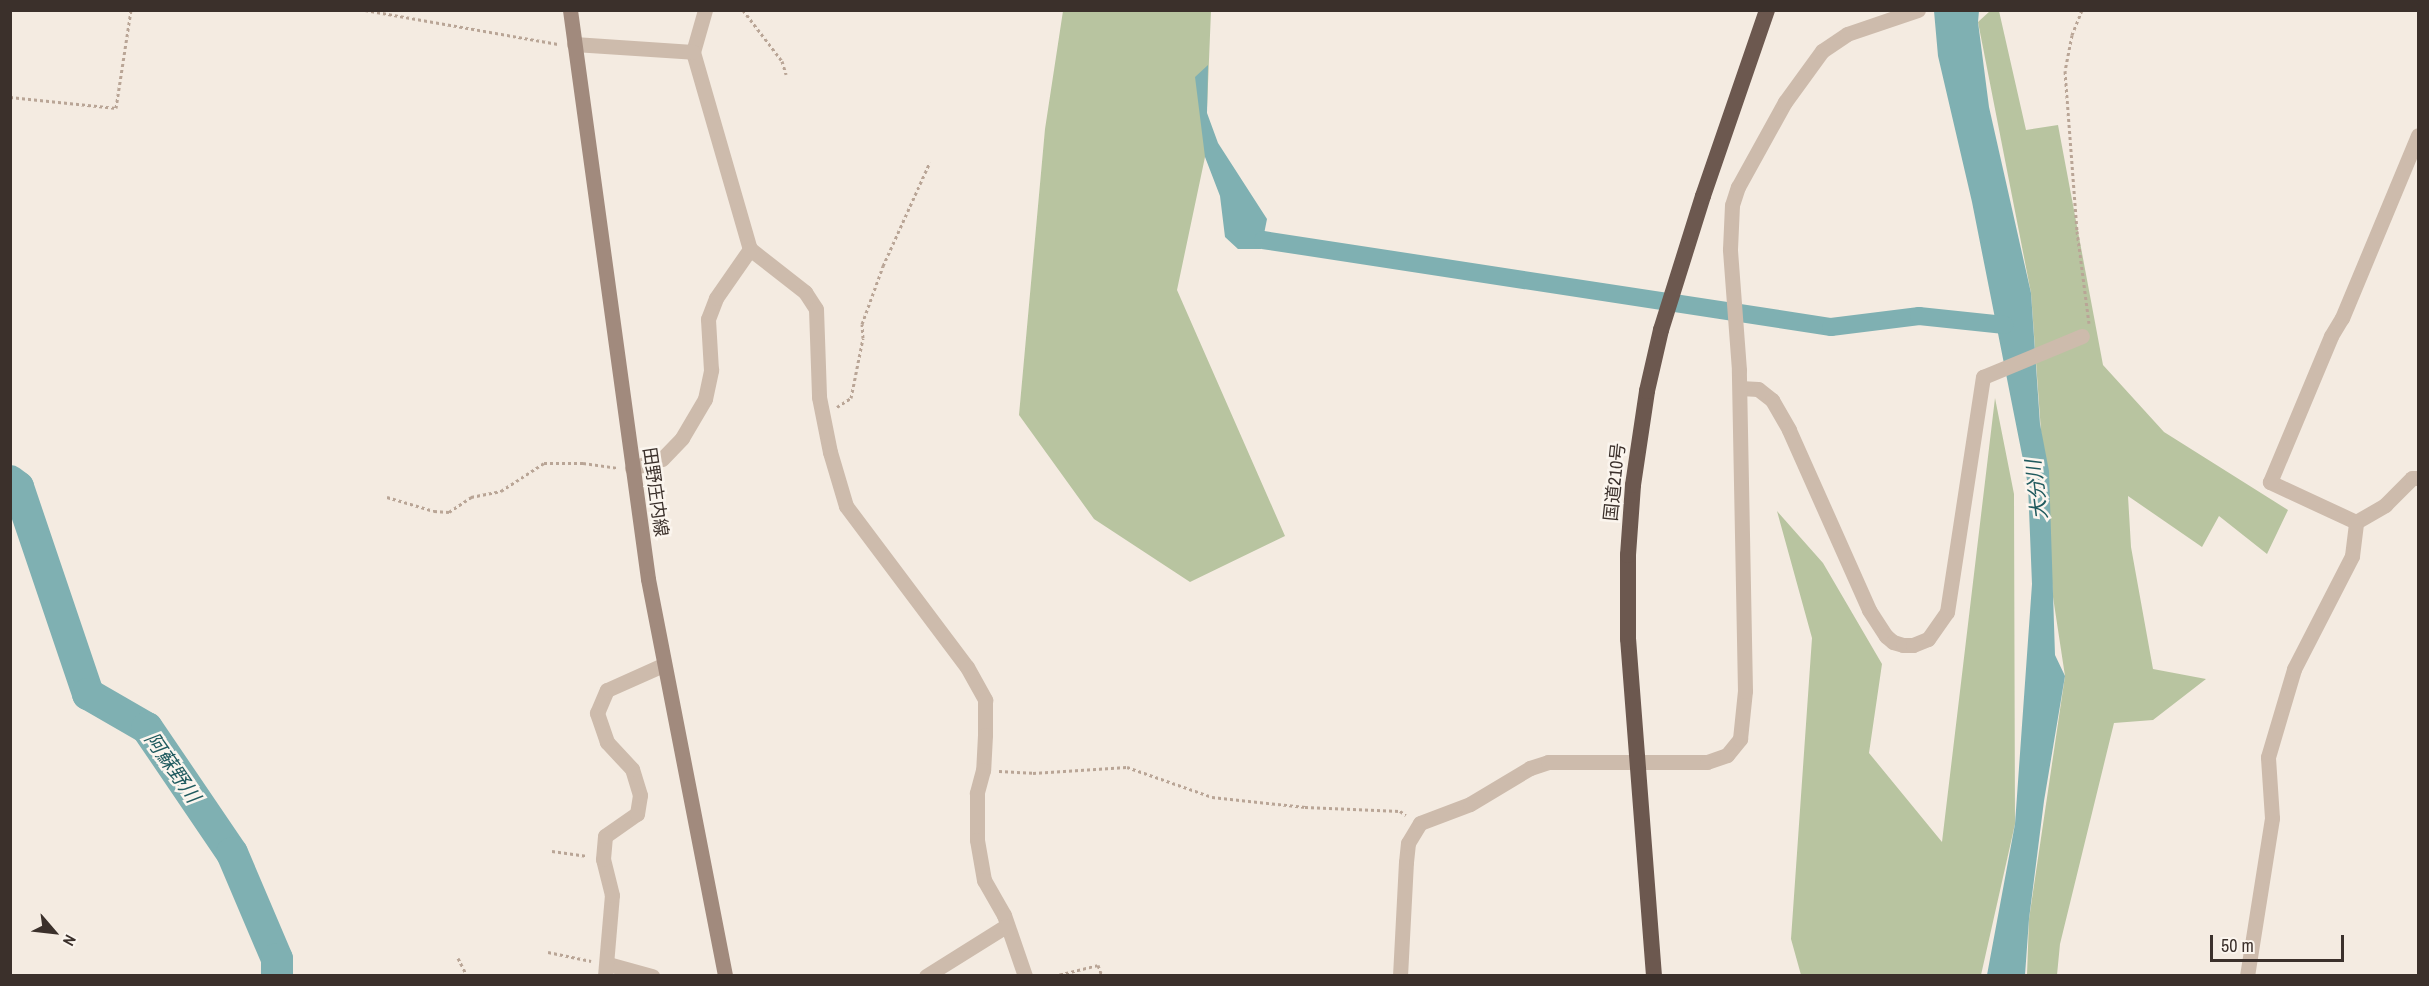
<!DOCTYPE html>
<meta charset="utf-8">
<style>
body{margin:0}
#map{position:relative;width:2429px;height:986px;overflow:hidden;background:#f4ebe1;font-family:"Archivo Narrow","Noto Sans JP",sans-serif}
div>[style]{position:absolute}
.green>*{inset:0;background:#b8c4a0}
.water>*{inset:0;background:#7fb0b2}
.canal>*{height:18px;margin:-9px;padding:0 9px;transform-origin:9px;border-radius:9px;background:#7fb0b2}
.river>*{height:32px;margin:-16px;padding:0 16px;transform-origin:16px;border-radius:16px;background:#7fb0b2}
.path>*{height:3px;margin-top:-1.5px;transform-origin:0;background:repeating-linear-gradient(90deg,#b9a596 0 3px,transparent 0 6px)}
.minor>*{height:15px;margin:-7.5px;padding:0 7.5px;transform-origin:7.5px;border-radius:7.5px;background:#cdbbac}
.secondary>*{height:15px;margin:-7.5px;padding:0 7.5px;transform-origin:7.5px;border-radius:7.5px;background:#a18a7d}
.trunk>*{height:16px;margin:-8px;padding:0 8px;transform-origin:8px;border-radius:8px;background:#6c584f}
span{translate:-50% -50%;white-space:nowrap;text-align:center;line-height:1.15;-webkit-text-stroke:5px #fbf5ee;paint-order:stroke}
.street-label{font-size:18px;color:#3b302b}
.water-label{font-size:20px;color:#1f5a5e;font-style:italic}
.frame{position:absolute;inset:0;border:12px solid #3b302b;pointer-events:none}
.north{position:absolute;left:24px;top:902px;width:60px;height:60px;-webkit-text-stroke:4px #fbf5ee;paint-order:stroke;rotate:118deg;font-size:16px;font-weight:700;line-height:24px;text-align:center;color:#3b302b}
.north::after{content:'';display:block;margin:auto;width:21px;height:27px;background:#3b302b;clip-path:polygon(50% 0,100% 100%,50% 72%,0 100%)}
.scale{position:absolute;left:2210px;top:935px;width:134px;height:27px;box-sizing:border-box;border:3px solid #3b302b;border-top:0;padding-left:8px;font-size:18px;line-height:21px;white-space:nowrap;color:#3b302b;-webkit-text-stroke:4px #fbf5ee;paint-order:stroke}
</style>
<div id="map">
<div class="green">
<i style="clip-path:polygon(1063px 11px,1211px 11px,1205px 157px,1177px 290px,1285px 536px,1190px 582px,1094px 519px,1019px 415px,1045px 129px)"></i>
<i style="clip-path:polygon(1990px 11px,1999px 11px,2026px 130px,2058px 125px,2103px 365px,2164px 432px,2288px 510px,2267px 554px,2219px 516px,2202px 547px,2128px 496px,2131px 547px,2153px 669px,2206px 679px,2153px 720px,2114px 723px,2060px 944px,2057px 975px,2027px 975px,2029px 919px,2065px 676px,2053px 597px,2031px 293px,1978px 22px)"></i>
<i style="clip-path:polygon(1995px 398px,2014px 494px,2015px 824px,1981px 975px,1801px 975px,1791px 939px,1812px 638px,1777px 511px,1823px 563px,1882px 664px,1869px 753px,1942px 842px)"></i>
</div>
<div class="water">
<i style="clip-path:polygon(1934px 11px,1979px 11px,1978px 22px,1989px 107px,2031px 293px,2040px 424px,2049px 471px,2055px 655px,2065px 676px,2044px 801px,2029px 919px,2025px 975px,1987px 975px,2015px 824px,2032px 584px,2028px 485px,1972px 202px,1938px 56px)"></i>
<i style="clip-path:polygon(1208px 65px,1207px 113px,1218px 143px,1267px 219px,1261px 249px,1238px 249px,1225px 237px,1220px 196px,1205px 157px,1195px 77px)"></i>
</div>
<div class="canal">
<i style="left:1263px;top:240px;width:575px;rotate:8.71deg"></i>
<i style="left:1831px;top:327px;width:89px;rotate:-7.1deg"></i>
<i style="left:1919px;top:316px;width:86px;rotate:6deg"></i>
</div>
<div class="river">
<i style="left:10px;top:481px;width:10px;rotate:37deg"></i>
<i style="left:18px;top:487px;width:219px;rotate:71.3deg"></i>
<i style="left:88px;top:694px;width:68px;rotate:30deg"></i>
<i style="left:147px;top:728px;width:151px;rotate:55.8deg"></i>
<i style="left:232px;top:853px;width:115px;rotate:67deg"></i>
<i style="left:277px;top:959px;width:17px;rotate:90deg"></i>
</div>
<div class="path">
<i style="left:365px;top:10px;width:196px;rotate:10deg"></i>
<i style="left:743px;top:10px;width:64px;rotate:52.6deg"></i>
<i style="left:782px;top:61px;width:14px;rotate:73deg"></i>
<i style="left:2082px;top:10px;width:27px;rotate:112deg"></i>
<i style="left:2072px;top:35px;width:37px;rotate:101deg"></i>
<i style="left:2065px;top:71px;width:160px;rotate:85.7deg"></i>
<i style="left:2077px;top:231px;width:93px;rotate:82.6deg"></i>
<i style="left:10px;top:97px;width:107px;rotate:5.9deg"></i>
<i style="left:116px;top:108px;width:99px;rotate:-81.3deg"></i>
<i style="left:837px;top:407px;width:17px;rotate:-33deg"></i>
<i style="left:851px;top:398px;width:61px;rotate:-78.7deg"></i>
<i style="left:863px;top:338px;width:14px;rotate:-94deg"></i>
<i style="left:862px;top:324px;width:62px;rotate:-70.1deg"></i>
<i style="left:883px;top:266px;width:114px;rotate:-65.7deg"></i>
<i style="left:387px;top:497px;width:49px;rotate:16.6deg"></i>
<i style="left:434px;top:511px;width:15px;rotate:4deg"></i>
<i style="left:449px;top:512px;width:27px;rotate:-34deg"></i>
<i style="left:471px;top:497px;width:31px;rotate:-11deg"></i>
<i style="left:501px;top:491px;width:51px;rotate:-33.1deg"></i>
<i style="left:544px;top:463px;width:39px"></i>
<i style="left:583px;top:463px;width:35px;rotate:8deg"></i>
<i style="left:999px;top:771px;width:34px;rotate:3deg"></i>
<i style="left:1033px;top:773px;width:94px;rotate:-3.7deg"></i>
<i style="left:1127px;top:767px;width:90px;rotate:19.4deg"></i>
<i style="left:1212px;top:797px;width:94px;rotate:6.1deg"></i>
<i style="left:1305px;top:807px;width:95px;rotate:2.4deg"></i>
<i style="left:1400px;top:811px;width:7px;rotate:34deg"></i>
<i style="left:552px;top:851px;width:34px;rotate:8deg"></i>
<i style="left:548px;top:952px;width:44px;rotate:11.8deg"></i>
<i style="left:458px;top:958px;width:20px;rotate:63deg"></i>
<i style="left:1054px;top:976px;width:45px;rotate:-14deg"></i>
<i style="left:1098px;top:965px;width:12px;rotate:70deg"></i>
</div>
<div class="minor">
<i style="left:705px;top:10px;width:44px;rotate:105.9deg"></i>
<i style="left:693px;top:52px;width:205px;rotate:73.9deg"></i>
<i style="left:750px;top:249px;width:70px;rotate:38deg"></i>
<i style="left:805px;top:292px;width:20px;rotate:57deg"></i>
<i style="left:816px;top:309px;width:88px;rotate:88deg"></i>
<i style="left:819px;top:397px;width:56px;rotate:78.7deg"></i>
<i style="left:830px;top:452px;width:56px;rotate:73.5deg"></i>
<i style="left:846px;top:506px;width:201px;rotate:53.1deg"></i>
<i style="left:967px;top:667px;width:38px;rotate:61deg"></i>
<i style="left:985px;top:700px;width:35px;rotate:90deg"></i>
<i style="left:985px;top:735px;width:35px;rotate:93deg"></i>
<i style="left:983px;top:770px;width:24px;rotate:105deg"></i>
<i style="left:977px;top:793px;width:47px;rotate:90deg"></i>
<i style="left:977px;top:840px;width:41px;rotate:80.1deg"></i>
<i style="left:984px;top:880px;width:40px;rotate:60.3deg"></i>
<i style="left:1004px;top:915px;width:65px;rotate:71deg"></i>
<i style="left:574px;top:44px;width:119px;rotate:3.8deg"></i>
<i style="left:1740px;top:388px;width:18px;rotate:3deg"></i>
<i style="left:1758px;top:389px;width:18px;rotate:38deg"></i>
<i style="left:1772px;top:400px;width:34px;rotate:60deg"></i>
<i style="left:1789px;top:430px;width:197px;rotate:66deg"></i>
<i style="left:1869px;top:610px;width:31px;rotate:57deg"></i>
<i style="left:1886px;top:636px;width:9px;rotate:41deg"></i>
<i style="left:1893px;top:642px;width:10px;rotate:17deg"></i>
<i style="left:1903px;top:645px;width:10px"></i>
<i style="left:1913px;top:645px;width:16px;rotate:-22deg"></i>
<i style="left:1928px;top:639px;width:33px;rotate:-55deg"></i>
<i style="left:1947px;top:612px;width:238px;rotate:-81.3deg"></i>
<i style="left:1983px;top:377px;width:107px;rotate:-22.5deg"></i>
<i style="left:632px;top:468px;width:31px;rotate:-17deg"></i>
<i style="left:662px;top:459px;width:29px;rotate:-46deg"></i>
<i style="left:682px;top:438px;width:45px;rotate:-59.5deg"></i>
<i style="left:705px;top:399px;width:30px;rotate:-78deg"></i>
<i style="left:711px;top:370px;width:51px;rotate:-93.4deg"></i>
<i style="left:708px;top:319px;width:22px;rotate:-69deg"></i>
<i style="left:716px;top:298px;width:60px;rotate:-55.2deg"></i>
<i style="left:2356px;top:522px;width:95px;rotate:-155.1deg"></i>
<i style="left:2270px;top:482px;width:158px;rotate:-67.3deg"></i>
<i style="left:2331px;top:336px;width:21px;rotate:-59deg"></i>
<i style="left:2342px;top:318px;width:198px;rotate:-67.4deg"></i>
<i style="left:2356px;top:522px;width:34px;rotate:-30deg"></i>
<i style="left:2385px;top:505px;width:38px;rotate:-45deg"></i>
<i style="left:2412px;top:478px;width:6px"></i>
<i style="left:608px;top:964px;width:46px;rotate:15.3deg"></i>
<i style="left:605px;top:976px;width:81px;rotate:-85.1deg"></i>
<i style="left:612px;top:895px;width:37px;rotate:-104deg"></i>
<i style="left:603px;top:859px;width:23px;rotate:-85deg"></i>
<i style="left:605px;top:836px;width:39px;rotate:-35deg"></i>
<i style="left:637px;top:814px;width:19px;rotate:-81deg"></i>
<i style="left:640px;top:795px;width:27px;rotate:-107deg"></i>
<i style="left:632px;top:769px;width:37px;rotate:-133deg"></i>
<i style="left:607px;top:742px;width:31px;rotate:-109deg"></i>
<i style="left:597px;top:713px;width:25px;rotate:-67deg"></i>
<i style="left:607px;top:690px;width:61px;rotate:-24.1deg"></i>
<i style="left:926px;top:976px;width:94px;rotate:-32deg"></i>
<i style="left:1400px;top:976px;width:114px;rotate:-87deg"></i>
<i style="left:1406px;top:862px;width:19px;rotate:-84deg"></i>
<i style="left:1408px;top:843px;width:23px;rotate:-59deg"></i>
<i style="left:1420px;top:823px;width:53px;rotate:-20.8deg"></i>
<i style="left:1470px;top:804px;width:70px;rotate:-31deg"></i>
<i style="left:1530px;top:768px;width:19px;rotate:-18deg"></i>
<i style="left:1548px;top:762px;width:159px"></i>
<i style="left:1707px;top:762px;width:21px;rotate:-19deg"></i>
<i style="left:1727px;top:755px;width:21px;rotate:-51deg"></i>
<i style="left:1740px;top:739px;width:48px;rotate:-84.1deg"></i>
<i style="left:1745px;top:691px;width:321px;rotate:-91.1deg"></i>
<i style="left:1739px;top:370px;width:121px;rotate:-94.3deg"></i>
<i style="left:1730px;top:249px;width:44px;rotate:-87.4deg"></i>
<i style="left:1732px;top:205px;width:19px;rotate:-72deg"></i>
<i style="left:1738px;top:187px;width:97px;rotate:-61.1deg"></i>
<i style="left:1785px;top:102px;width:63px;rotate:-54deg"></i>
<i style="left:1822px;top:51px;width:30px;rotate:-34deg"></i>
<i style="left:1847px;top:34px;width:75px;rotate:-18.7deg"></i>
<i style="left:2247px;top:976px;width:160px;rotate:-81deg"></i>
<i style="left:2272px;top:818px;width:61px;rotate:-93.8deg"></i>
<i style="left:2268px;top:757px;width:92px;rotate:-73.5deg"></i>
<i style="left:2294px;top:669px;width:127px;rotate:-62.8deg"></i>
<i style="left:2352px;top:556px;width:34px;rotate:-83deg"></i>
</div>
<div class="secondary">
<i style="left:570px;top:10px;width:574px;rotate:82.19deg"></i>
<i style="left:648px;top:579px;width:404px;rotate:79deg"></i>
</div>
<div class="trunk">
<i style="left:1654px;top:976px;width:338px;rotate:-94.4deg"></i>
<i style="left:1628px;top:639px;width:84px;rotate:-90deg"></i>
<i style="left:1628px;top:555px;width:70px;rotate:-85.9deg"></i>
<i style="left:1633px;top:485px;width:95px;rotate:-81.5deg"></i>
<i style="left:1647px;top:391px;width:63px;rotate:-77.1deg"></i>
<i style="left:1661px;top:330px;width:140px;rotate:-72.6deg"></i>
<i style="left:1703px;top:196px;width:197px;rotate:-71deg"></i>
</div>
<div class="street-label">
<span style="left:1615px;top:482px;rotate:-84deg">国道210号</span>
<span style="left:655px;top:492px;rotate:82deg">田野庄内線</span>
</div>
<div class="water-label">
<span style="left:2036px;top:490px;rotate:-97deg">大分川</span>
<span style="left:173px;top:767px;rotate:55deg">阿蘇野川</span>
</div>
<div class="frame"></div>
<div class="north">N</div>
<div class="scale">50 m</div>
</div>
